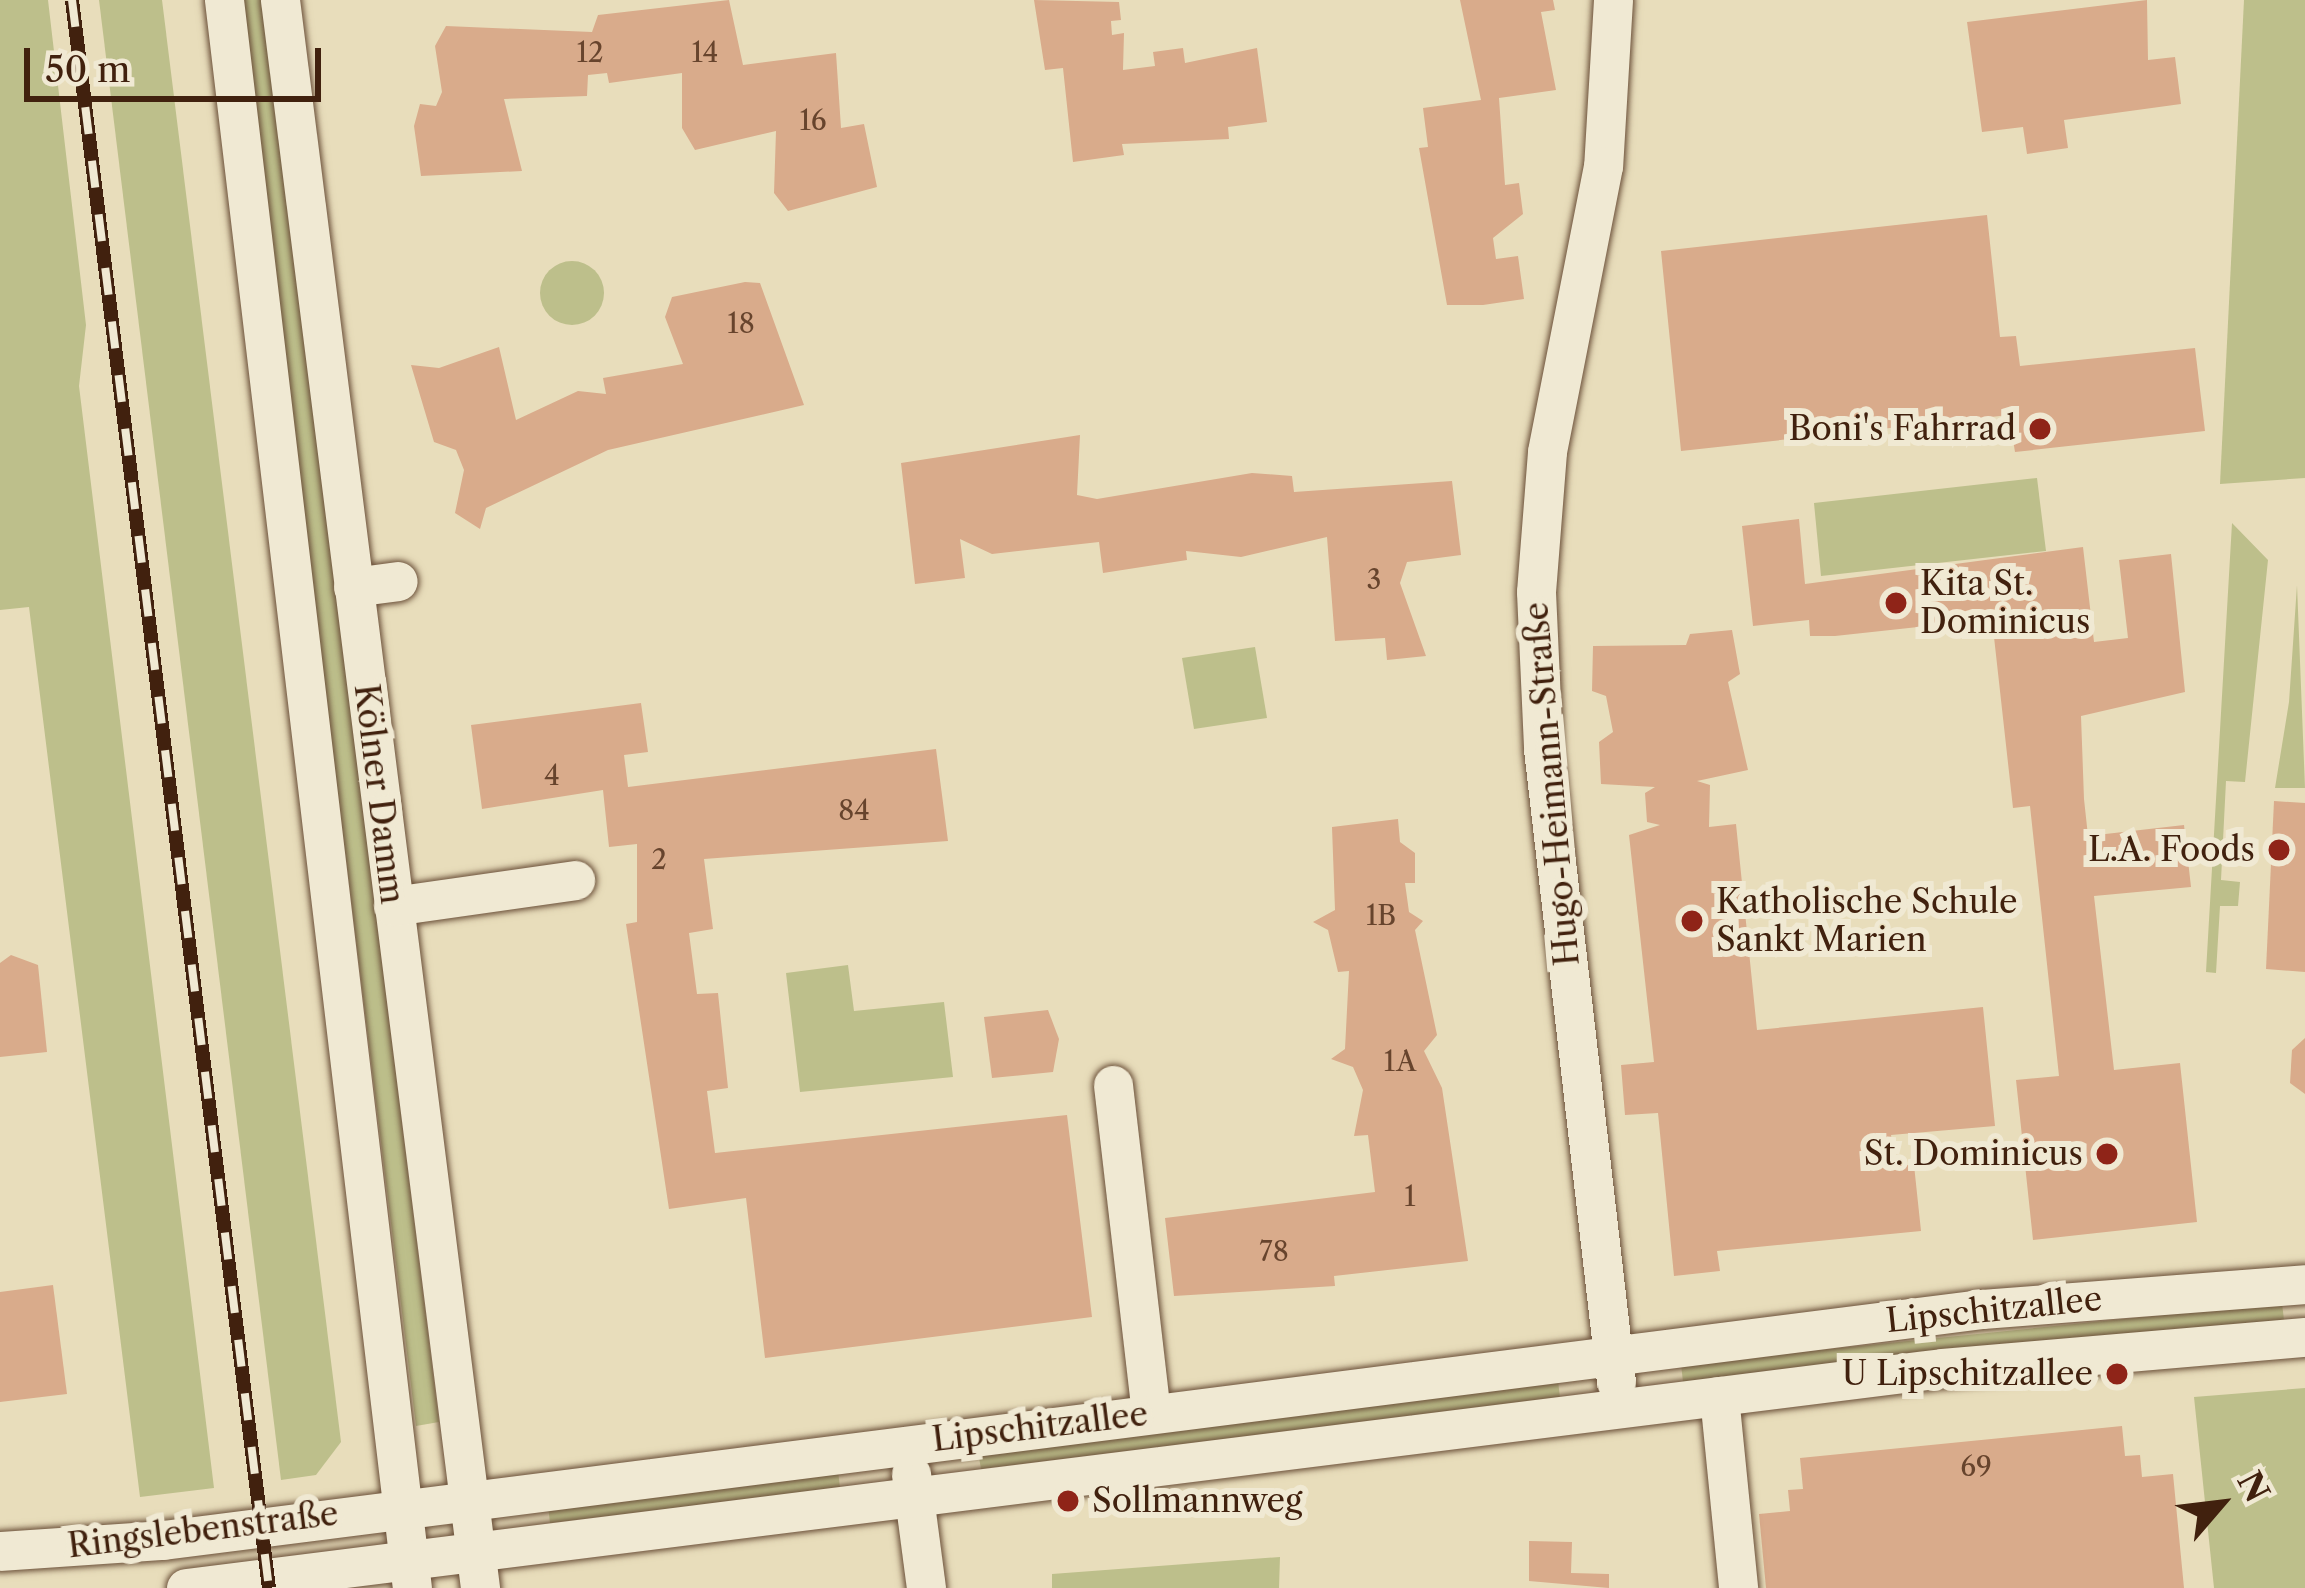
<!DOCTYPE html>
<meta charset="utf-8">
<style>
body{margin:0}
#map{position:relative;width:2305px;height:1588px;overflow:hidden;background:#e8ddbb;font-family:"Libre Caslon Text",serif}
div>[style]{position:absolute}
.green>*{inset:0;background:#bdbf8b}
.round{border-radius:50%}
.building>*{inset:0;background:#d9ab8b}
.roads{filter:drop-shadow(0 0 3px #6b5039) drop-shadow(0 0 3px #6b5039)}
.minor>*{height:39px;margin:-19.5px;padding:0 19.5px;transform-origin:19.5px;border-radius:19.5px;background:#f0e9d3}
.rail>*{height:14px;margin-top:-7px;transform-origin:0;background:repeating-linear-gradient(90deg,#f0e9d3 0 27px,#41210e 0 54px);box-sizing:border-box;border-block:3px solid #41210e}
.dots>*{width:33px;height:33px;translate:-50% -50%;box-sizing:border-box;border:6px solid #f0e9d3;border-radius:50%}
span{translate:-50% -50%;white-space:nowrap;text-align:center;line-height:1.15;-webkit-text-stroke:12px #f0e9d3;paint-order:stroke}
.number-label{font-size:27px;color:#67442d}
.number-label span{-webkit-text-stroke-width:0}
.poi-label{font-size:33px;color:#41210e}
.right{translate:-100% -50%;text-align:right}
.left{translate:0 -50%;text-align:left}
.street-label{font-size:33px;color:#41210e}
.north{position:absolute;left:2161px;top:1444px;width:120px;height:120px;-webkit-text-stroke:9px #f0e9d3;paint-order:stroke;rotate:62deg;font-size:33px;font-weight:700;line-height:48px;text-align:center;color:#41210e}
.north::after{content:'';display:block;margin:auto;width:42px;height:54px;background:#41210e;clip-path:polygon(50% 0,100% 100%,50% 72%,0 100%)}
.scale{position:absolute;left:24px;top:48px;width:297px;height:54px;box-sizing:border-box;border:6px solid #41210e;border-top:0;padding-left:15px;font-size:36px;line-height:42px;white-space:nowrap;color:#41210e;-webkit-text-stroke:9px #f0e9d3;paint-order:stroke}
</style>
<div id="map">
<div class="green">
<i style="clip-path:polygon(0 0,48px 0,86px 325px,79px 386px,214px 1488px,140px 1497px,29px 607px,0 610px)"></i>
<i style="clip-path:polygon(99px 0,162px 0,341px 1442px,316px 1475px,281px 1480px)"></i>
<i style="clip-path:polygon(240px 0,263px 0,439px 1422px,416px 1426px)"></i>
<i style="clip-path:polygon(2244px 0,2305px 0,2305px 478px,2220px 484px)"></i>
<i class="round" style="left:540px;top:261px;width:64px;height:64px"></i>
<i style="clip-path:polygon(2037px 478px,2046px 551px,1821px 576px,1814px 503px)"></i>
<i style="clip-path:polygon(2232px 523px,2268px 560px,2245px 782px,2226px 781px,2221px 880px,2240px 882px,2238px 906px,2220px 906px,2216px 973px,2206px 972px)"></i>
<i style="clip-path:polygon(2297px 585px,2305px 788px,2275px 788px,2289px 702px)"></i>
<i style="clip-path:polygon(1255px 647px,1267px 718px,1194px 729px,1182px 658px)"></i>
<i style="clip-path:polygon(848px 965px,854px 1011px,944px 1002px,953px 1077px,800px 1092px,786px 973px)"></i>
<i style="clip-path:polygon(2282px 1303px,2284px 1320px,1683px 1382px,1681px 1364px)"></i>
<i style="clip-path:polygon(1558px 1380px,1560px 1398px,981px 1469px,978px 1452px)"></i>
<i style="clip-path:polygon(2305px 1388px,2305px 1588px,2214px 1588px,2194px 1397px)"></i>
<i style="clip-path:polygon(838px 1470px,840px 1488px,550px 1523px,548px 1506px)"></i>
<i style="clip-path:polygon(1280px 1557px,1279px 1588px,1052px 1588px,1052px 1574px)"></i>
</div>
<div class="building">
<i style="clip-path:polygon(729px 0,743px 65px,836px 53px,841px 128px,864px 124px,877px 187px,788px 211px,774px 193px,776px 131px,695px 150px,682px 128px,682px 73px,609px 83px,607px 73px,588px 75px,587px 96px,504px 99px,522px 171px,421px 176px,414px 126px,420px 104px,436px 106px,442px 92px,435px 46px,446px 26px,592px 32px,598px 15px)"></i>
<i style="clip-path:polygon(1034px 0,1119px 2px,1121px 20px,1111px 21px,1112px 35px,1124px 33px,1123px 70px,1155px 66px,1153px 52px,1183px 48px,1185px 63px,1257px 48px,1267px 122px,1228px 127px,1229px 139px,1122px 144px,1124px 155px,1073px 162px,1063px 68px,1045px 70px)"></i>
<i style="clip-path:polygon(1460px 0,1553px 0,1555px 10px,1541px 12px,1556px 90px,1499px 98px,1505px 185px,1519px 183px,1523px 214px,1493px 238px,1496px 259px,1518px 256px,1524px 299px,1483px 305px,1447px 305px,1419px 148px,1428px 147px,1423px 108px,1481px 100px)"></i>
<i style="clip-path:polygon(2147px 0,2148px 60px,2175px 57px,2181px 104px,2064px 120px,2068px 148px,2027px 154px,2023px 127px,1982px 132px,1967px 22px)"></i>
<i style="clip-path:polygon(1987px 215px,2000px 337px,2016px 336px,2020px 366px,2195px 348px,2205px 431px,2015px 452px,2009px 415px,1681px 451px,1661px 251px)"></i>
<i style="clip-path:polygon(745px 282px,760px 283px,804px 405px,608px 450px,486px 508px,480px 529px,455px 513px,464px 470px,456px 450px,434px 442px,411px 365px,439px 368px,499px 347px,516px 420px,578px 391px,606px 394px,603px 378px,683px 364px,665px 317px,672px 297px)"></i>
<i style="clip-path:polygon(1080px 435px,1077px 495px,1097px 499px,1252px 473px,1292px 476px,1294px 492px,1452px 481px,1461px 555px,1407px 562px,1400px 583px,1426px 656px,1387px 660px,1385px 638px,1335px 641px,1327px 537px,1241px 557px,1186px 551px,1187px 560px,1103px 573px,1099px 542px,992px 554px,960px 539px,965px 578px,915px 584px,901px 463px)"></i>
<i style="clip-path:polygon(1799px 519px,1805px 584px,2083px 547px,2094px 642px,2128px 638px,2119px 560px,2171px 554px,2185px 692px,2081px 716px,2084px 799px,2088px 836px,2184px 825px,2191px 887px,2094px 896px,2114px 1070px,2180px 1063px,2197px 1222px,2033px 1240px,2016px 1080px,2059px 1076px,2030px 806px,2013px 808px,1992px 619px,1835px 636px,1810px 636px,1809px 620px,1753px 626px,1742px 526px)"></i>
<i style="clip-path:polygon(1732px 630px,1740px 674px,1728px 682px,1748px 770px,1697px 781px,1710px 785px,1709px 827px,1736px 824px,1757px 1030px,1983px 1007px,1995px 1126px,1891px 1135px,1896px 1165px,1914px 1165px,1921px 1231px,1717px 1251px,1720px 1271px,1674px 1276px,1658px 1113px,1625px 1115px,1621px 1065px,1654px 1062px,1629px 835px,1660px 825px,1647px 822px,1645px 793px,1655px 787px,1601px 784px,1599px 742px,1613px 732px,1606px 696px,1592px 691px,1593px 646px,1686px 645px,1690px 634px)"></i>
<i style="clip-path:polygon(641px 703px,648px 752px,624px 755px,628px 787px,936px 749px,948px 841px,704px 859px,713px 929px,689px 933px,697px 994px,718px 993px,728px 1088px,707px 1091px,715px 1153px,1067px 1115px,1092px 1317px,765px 1358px,746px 1198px,669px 1209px,626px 924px,637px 922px,637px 844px,609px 847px,603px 790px,482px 809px,471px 725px)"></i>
<i style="clip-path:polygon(2274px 801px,2305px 803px,2305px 972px,2266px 969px)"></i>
<i style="clip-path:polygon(1398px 819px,1400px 842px,1415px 853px,1415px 883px,1405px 883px,1409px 912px,1423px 921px,1415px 930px,1437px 1035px,1424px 1051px,1442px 1088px,1468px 1261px,1334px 1276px,1335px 1286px,1174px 1296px,1165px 1218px,1375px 1192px,1368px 1135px,1354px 1136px,1363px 1090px,1353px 1067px,1331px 1059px,1345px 1049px,1349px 971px,1338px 972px,1328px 930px,1313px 922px,1335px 910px,1332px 827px)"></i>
<i style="clip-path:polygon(11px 955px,38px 965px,47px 1052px,0 1057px,0 963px)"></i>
<i style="clip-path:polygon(1048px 1010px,1059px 1039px,1053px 1072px,992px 1078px,984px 1017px)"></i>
<i style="clip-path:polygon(2305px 1038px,2305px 1094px,2290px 1083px,2292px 1050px)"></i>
<i style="clip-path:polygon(53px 1285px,67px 1394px,0 1402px,0 1292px)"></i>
<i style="clip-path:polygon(2122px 1426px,2125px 1456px,2140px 1455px,2142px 1477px,2173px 1474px,2184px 1588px,1766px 1588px,1759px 1514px,1790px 1511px,1788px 1490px,1803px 1489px,1800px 1458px)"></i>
<i style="clip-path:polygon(1529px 1541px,1572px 1542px,1571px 1573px,1609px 1574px,1609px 1588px,1529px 1581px)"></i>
</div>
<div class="roads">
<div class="minor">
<i style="left:224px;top:0;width:1599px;rotate:83.25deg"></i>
<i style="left:280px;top:0;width:1601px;rotate:82.82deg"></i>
<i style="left:1613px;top:0;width:166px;rotate:93.4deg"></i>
<i style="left:1603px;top:166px;width:291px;rotate:101.1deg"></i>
<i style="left:1547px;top:452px;width:140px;rotate:94.5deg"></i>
<i style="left:1536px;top:592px;width:157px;rotate:87.4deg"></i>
<i style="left:1543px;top:749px;width:637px;rotate:83.42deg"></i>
<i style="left:353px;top:587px;width:45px;rotate:-7.6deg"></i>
<i style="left:393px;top:906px;width:184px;rotate:-8.1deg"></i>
<i style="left:1113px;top:1085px;width:330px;rotate:83.4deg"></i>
<i style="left:1719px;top:1396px;width:193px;rotate:84.3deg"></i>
<i style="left:911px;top:1474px;width:115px;rotate:82.5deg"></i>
<i style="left:0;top:1551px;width:163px;rotate:-3.9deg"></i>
<i style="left:163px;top:1540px;width:1834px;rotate:-7.24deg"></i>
<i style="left:1982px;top:1309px;width:324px;rotate:-4.4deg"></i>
<i style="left:186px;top:1588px;width:1770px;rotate:-7.14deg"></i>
<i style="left:1942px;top:1368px;width:364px;rotate:-4.9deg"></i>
</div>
</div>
<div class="rail">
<i style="left:72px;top:0;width:1600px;rotate:82.93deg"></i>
</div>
<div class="dots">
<i style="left:2040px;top:429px;background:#8f2418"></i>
<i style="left:1896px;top:603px;background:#8f2418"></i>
<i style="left:2279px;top:850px;background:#8f2418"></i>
<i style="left:1692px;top:921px;background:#8f2418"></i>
<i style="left:2107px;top:1154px;background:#8f2418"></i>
<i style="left:2117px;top:1374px;background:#8f2418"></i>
<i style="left:1068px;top:1501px;background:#8f2418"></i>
</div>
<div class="number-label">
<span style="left:590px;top:53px">12</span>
<span style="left:705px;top:53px">14</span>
<span style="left:813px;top:121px">16</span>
<span style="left:741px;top:324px">18</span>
<span style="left:1374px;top:580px">3</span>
<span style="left:552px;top:776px">4</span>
<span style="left:854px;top:811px">84</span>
<span style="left:659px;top:860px">2</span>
<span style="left:1381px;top:916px">1B</span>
<span style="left:1400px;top:1062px">1A</span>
<span style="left:1410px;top:1197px">1</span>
<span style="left:1274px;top:1252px">78</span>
<span style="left:1976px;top:1467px">69</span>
</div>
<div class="poi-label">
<span class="right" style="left:2016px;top:429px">Boni's Fahrrad</span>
<span class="left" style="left:1920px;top:603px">Kita St.<br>Dominicus</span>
<span class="right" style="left:2255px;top:850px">L.A. Foods</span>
<span class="left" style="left:1716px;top:921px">Katholische Schule<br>Sankt Marien</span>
<span class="right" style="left:2083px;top:1154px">St. Dominicus</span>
<span class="right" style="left:2093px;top:1374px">U Lipschitzallee</span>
<span class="left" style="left:1092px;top:1501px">Sollmannweg</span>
</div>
<div class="street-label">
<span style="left:1552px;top:784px;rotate:-95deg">Hugo-Heimann-Straße</span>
<span style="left:379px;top:794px;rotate:83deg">Kölner Damm</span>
<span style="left:1994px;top:1310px;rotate:-6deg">Lipschitzallee</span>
<span style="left:1040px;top:1427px;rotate:-7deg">Lipschitzallee</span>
<span style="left:203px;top:1530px;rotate:-7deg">Ringslebenstraße</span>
</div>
<div class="north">N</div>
<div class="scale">50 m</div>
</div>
